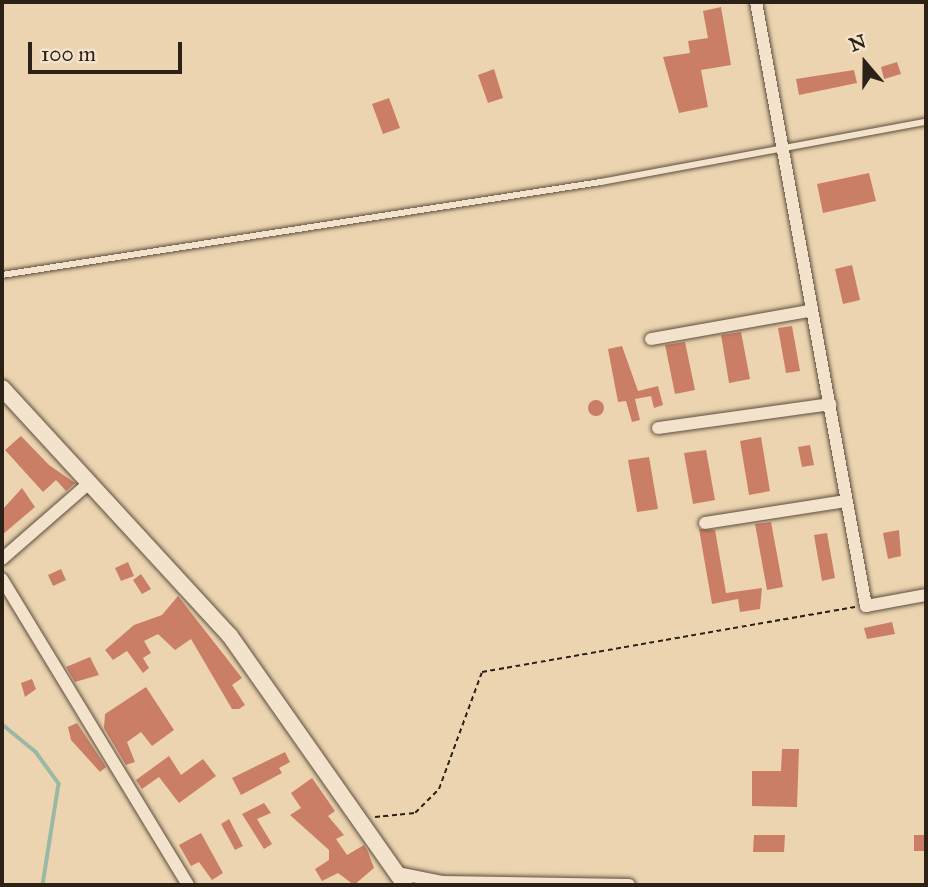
<!DOCTYPE html>
<style>
body{margin:0}
#map{position:relative;width:928px;height:887px;overflow:hidden;background:#ecd4b0;font-family:"IM FELL Great Primer",serif}
div>[style]{position:absolute}
.stream>*{height:3.5px;margin:-1.75px;padding:0 1.75px;transform-origin:1.75px;border-radius:1.75px;background:#9ab9a5}
.building>*{inset:0;background:#cb7e66}
.round{border-radius:50%}
.path>*{height:2px;margin-top:-1px;transform-origin:0;background:repeating-linear-gradient(90deg,#2c2117 0 5px,transparent 0 8.5px)}
.roads{filter:drop-shadow(0 0 2px #5c4e3d) drop-shadow(0 0 2px #5c4e3d)}
.service>*{height:6px;margin:-3px;padding:0 3px;transform-origin:3px;border-radius:3px;background:#f3e3cc}
.minor>*{height:12px;margin:-6px;padding:0 6px;transform-origin:6px;border-radius:6px;background:#f3e3cc}
.secondary>*{height:16px;margin:-8px;padding:0 8px;transform-origin:8px;border-radius:8px;background:#f3e3cc}
span{translate:-50% -50%;white-space:nowrap;text-align:center;line-height:1.15;-webkit-text-stroke:6px #f3e3cc;paint-order:stroke}
.frame{position:absolute;inset:0;border:4px solid #2c2117;pointer-events:none}
.north{position:absolute;left:830px;top:28px;width:70px;height:70px;-webkit-text-stroke:5px #f3e3cc;paint-order:stroke;rotate:340deg;font-size:19px;font-weight:700;line-height:28px;text-align:center;color:#2c2117}
.north::after{content:'';display:block;margin:auto;width:24px;height:32px;background:#2c2117;clip-path:polygon(50% 0,100% 100%,50% 72%,0 100%)}
.scale{position:absolute;left:28px;top:42px;width:154px;height:32px;box-sizing:border-box;border:4px solid #2c2117;border-top:0;padding-left:9px;font-size:21px;line-height:24px;white-space:nowrap;color:#2c2117;-webkit-text-stroke:5px #f3e3cc;paint-order:stroke}
</style>
<div id="map">
<div class="stream">
<i style="left:2px;top:724px;width:44px;rotate:39.5deg"></i>
<i style="left:36px;top:752px;width:39px;rotate:54deg"></i>
<i style="left:59px;top:784px;width:102px;rotate:99deg"></i>
</div>
<div class="building">
<i style="clip-path:polygon(721px 7px,731px 65px,701px 70px,708px 107px,679px 113px,663px 57px,690px 53px,688px 41px,708px 38px,703px 11px)"></i>
<i style="clip-path:polygon(897px 62px,901px 74px,884px 79px,881px 67px)"></i>
<i style="clip-path:polygon(494px 69px,503px 98px,488px 103px,478px 75px)"></i>
<i style="clip-path:polygon(854px 70px,857px 83px,799px 95px,796px 79px)"></i>
<i style="clip-path:polygon(389px 98px,400px 128px,383px 134px,372px 104px)"></i>
<i style="clip-path:polygon(869px 173px,876px 201px,823px 213px,817px 184px)"></i>
<i style="clip-path:polygon(852px 265px,860px 300px,843px 304px,835px 269px)"></i>
<i style="clip-path:polygon(792px 326px,800px 371px,786px 373px,778px 328px)"></i>
<i style="clip-path:polygon(741px 332px,750px 379px,729px 383px,721px 335px)"></i>
<i style="clip-path:polygon(685px 342px,695px 390px,675px 394px,665px 345px)"></i>
<i style="clip-path:polygon(622px 346px,638px 391px,658px 386px,663px 405px,654px 408px,651px 396px,635px 399px,640px 420px,632px 422px,626px 401px,618px 402px,608px 349px)"></i>
<i class="round" style="left:588px;top:400px;width:16px;height:16px"></i>
<i style="clip-path:polygon(21px 436px,49px 465px,75px 483px,66px 491px,56px 480px,43px 492px,5px 450px)"></i>
<i style="clip-path:polygon(761px 437px,770px 491px,749px 495px,740px 441px)"></i>
<i style="clip-path:polygon(810px 445px,814px 465px,802px 467px,798px 447px)"></i>
<i style="clip-path:polygon(706px 450px,715px 500px,693px 504px,684px 453px)"></i>
<i style="clip-path:polygon(649px 457px,658px 509px,637px 512px,628px 460px)"></i>
<i style="clip-path:polygon(22px 488px,35px 507px,2px 535px,2px 510px)"></i>
<i style="clip-path:polygon(771px 522px,783px 587px,767px 590px,755px 524px)"></i>
<i style="clip-path:polygon(699px 529px,715px 530px,726px 593px,762px 588px,760px 609px,740px 612px,738px 599px,712px 604px)"></i>
<i style="clip-path:polygon(899px 530px,901px 556px,888px 559px,883px 533px)"></i>
<i style="clip-path:polygon(827px 533px,835px 578px,822px 581px,814px 535px)"></i>
<i style="clip-path:polygon(128px 562px,134px 576px,121px 581px,115px 568px)"></i>
<i style="clip-path:polygon(61px 569px,66px 580px,53px 586px,48px 575px)"></i>
<i style="clip-path:polygon(141px 574px,151px 589px,142px 594px,133px 580px)"></i>
<i style="clip-path:polygon(178px 596px,242px 678px,232px 685px,245px 705px,239px 709px,232px 709px,191px 639px,175px 650px,158px 634px,144px 641px,151px 653px,143px 658px,149px 668px,143px 673px,127px 651px,113px 660px,105px 650px,134px 625px,162px 615px)"></i>
<i style="clip-path:polygon(892px 622px,895px 634px,867px 639px,864px 628px)"></i>
<i style="clip-path:polygon(90px 657px,99px 675px,75px 682px,66px 667px)"></i>
<i style="clip-path:polygon(32px 679px,36px 689px,25px 697px,21px 683px)"></i>
<i style="clip-path:polygon(146px 687px,174px 730px,152px 746px,141px 732px,127px 742px,135px 762px,126px 765px,104px 728px,105px 714px)"></i>
<i style="clip-path:polygon(77px 723px,106px 767px,100px 772px,71px 740px,68px 727px)"></i>
<i style="clip-path:polygon(782px 749px,799px 749px,797px 807px,752px 806px,752px 771px,781px 771px)"></i>
<i style="clip-path:polygon(285px 752px,290px 762px,279px 768px,282px 773px,241px 795px,232px 778px)"></i>
<i style="clip-path:polygon(169px 756px,181px 775px,203px 759px,216px 776px,179px 803px,159px 777px,142px 789px,136px 780px)"></i>
<i style="clip-path:polygon(312px 778px,335px 811px,328px 816px,344px 835px,336px 839px,347px 855px,364px 845px,368px 852px,374px 868px,354px 885px,338px 873px,322px 881px,315px 869px,329px 860px,329px 850px,290px 815px,301px 808px,291px 793px)"></i>
<i style="clip-path:polygon(264px 803px,271px 813px,257px 819px,272px 844px,264px 849px,242px 814px)"></i>
<i style="clip-path:polygon(229px 819px,243px 846px,235px 850px,221px 824px)"></i>
<i style="clip-path:polygon(201px 833px,223px 873px,212px 880px,199px 862px,191px 866px,179px 845px)"></i>
<i style="clip-path:polygon(754px 835px,785px 835px,784px 852px,753px 852px)"></i>
<i style="clip-path:polygon(914px 835px,926px 835px,926px 851px,914px 851px)"></i>
</div>
<div class="path">
<i style="left:375px;top:817px;width:40px;rotate:-5.7deg"></i>
<i style="left:415px;top:813px;width:34px;rotate:-45deg"></i>
<i style="left:439px;top:789px;width:125px;rotate:-69.8deg"></i>
<i style="left:482px;top:672px;width:380px;rotate:-9.9deg"></i>
</div>
<div class="roads">
<div class="service">
<i style="left:2px;top:275px;width:606px;rotate:-8.83deg"></i>
<i style="left:601px;top:182px;width:330px;rotate:-10.5deg"></i>
</div>
<div class="minor">
<i style="left:756px;top:2px;width:614px;rotate:79.68deg"></i>
<i style="left:866px;top:606px;width:61px;rotate:-10.4deg"></i>
<i style="left:651px;top:339px;width:159px;rotate:-10.1deg"></i>
<i style="left:658px;top:428px;width:174px;rotate:-7.9deg"></i>
<i style="left:705px;top:523px;width:143px;rotate:-8.9deg"></i>
<i style="left:2px;top:559px;width:116px;rotate:-41.1deg"></i>
<i style="left:2px;top:579px;width:358px;rotate:58.7deg"></i>
<i style="left:397px;top:873px;width:47px;rotate:11.1deg"></i>
<i style="left:443px;top:882px;width:186px;rotate:0.9deg"></i>
</div>
<div class="secondary">
<i style="left:2px;top:388px;width:337px;rotate:47.4deg"></i>
<i style="left:230px;top:636px;width:304px;rotate:54.9deg"></i>
</div>
</div>
<div class="frame"></div>
<div class="north">N</div>
<div class="scale">100 m</div>
</div>
